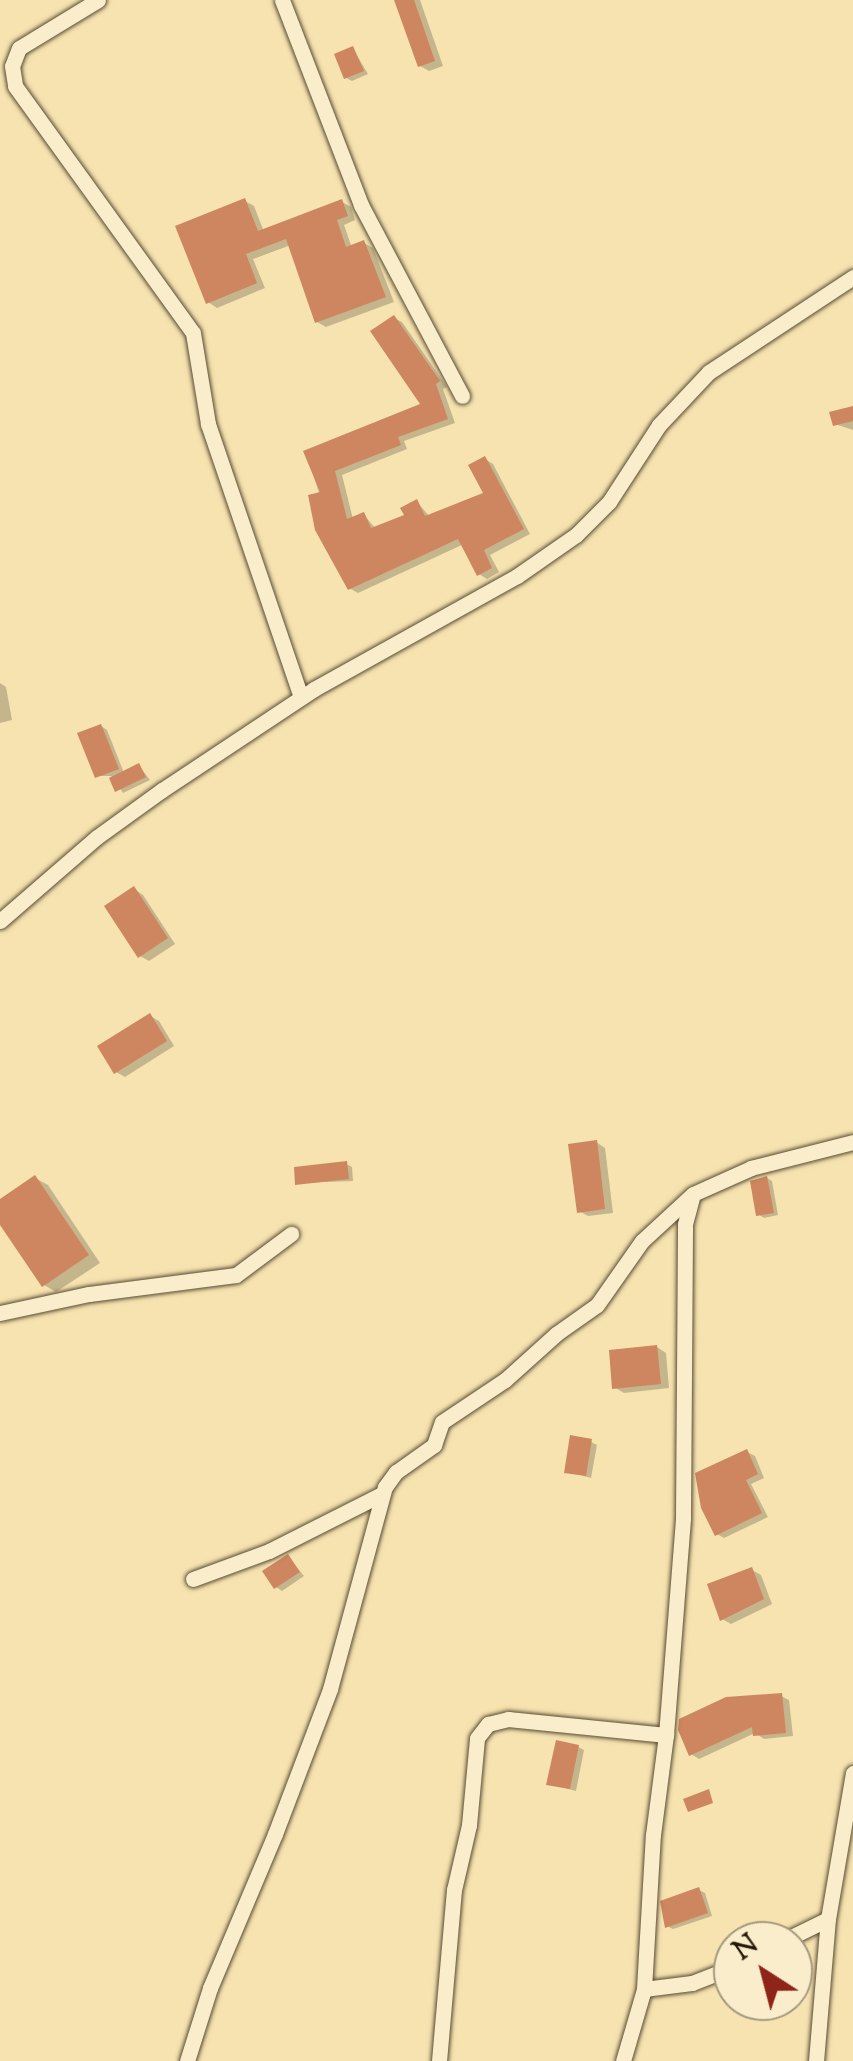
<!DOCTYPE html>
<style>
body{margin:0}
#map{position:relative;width:853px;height:2061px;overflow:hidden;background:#f6e3b0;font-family:"Sorts Mill Goudy",serif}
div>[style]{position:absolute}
.shadow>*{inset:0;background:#0003}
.building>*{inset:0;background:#cd865f}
.roads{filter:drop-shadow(0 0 2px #584b33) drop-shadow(0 0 2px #584b33)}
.street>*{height:15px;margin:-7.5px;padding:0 7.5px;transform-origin:7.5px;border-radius:7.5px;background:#f9edcc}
span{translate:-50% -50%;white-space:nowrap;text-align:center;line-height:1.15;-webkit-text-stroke:10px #f9edcc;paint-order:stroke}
.north{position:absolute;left:713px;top:1921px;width:100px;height:100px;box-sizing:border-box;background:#f9edcc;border:2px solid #a4987e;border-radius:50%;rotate:324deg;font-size:28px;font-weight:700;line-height:40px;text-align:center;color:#241809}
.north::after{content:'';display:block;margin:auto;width:35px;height:45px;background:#8f2418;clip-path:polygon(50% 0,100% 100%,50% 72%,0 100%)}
</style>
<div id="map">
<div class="shadow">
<i style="clip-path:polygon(397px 0,420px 0,443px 66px,429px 71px,420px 66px)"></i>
<i style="clip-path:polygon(353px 49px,368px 74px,352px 81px,346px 78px)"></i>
<i style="clip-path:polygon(245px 201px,254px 206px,264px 232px,342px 202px,351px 207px,355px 220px,344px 225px,352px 248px,364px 243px,373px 248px,394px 302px,326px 327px,317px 322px,291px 245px,253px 259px,265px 288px,217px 308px,208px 302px)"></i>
<i style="clip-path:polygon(394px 318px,402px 322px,447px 387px,443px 389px,455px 423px,404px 441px,407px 449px,342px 475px,353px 519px,364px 515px,376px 529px,407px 516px,417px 502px,430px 517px,487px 494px,485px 459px,493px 464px,530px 534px,490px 555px,499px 572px,487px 579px,479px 574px,464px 544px,358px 593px,349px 588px,306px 452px,424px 405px)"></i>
<i style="clip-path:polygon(853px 409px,853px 430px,835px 424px)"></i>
<i style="clip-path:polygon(0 683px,6px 687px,12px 720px,0 723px)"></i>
<i style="clip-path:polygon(101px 726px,107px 730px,124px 773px,139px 766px,150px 780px,123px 793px,111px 776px,97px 776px)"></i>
<i style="clip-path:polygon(134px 889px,143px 895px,175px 944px,149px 961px,140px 956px)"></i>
<i style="clip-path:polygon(150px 1016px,159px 1021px,174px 1046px,125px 1077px,116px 1072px)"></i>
<i style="clip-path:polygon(596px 1142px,605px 1148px,613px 1213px,588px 1216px,579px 1211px)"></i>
<i style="clip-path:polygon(346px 1164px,352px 1167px,353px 1181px,298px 1183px)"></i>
<i style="clip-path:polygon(35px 1178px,48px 1185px,100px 1263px,56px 1292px,44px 1285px,0 1220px,0 1202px)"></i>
<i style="clip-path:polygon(767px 1178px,772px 1181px,778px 1215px,764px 1218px,758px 1214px)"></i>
<i style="clip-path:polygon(657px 1347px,666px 1353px,669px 1388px,624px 1393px,614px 1387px)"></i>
<i style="clip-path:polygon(591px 1442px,597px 1445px,591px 1478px,566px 1471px)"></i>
<i style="clip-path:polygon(747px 1452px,755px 1456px,764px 1478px,751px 1484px,768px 1517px,724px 1538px,717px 1534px)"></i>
<i style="clip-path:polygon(288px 1557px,304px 1576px,282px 1591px,276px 1587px)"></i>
<i style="clip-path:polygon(752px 1570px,761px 1575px,772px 1604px,731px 1624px,722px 1619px)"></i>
<i style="clip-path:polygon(781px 1696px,789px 1700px,793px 1736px,764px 1739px,755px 1733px,699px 1759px,691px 1754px)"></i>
<i style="clip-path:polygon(578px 1747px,584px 1750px,576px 1791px,549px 1784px)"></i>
<i style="clip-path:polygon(699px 1890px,705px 1893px,712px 1916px,673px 1929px,667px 1926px)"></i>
</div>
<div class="building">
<i style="clip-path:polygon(394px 0,414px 0,435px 61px,418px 67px)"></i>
<i style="clip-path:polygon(353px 46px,364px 71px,344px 79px,334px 54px)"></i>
<i style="clip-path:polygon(245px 198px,258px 231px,342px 199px,348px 216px,337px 220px,346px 247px,364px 240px,386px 297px,315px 323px,286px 239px,246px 254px,257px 283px,206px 304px,175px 226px)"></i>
<i style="clip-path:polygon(394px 315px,440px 381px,436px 384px,448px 419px,398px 437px,401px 445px,335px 471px,347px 519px,364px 512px,371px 528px,404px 515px,400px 508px,417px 499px,425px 516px,483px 493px,468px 465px,485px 456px,524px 529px,484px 550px,492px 568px,477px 576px,458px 539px,348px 590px,315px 530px,308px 495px,320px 492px,303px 451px,420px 404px,370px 331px)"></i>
<i style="clip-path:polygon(853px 406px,853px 421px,833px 426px,829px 412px)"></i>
<i style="clip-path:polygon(101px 724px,119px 769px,95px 778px,77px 733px)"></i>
<i style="clip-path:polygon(139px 763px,146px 777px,115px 792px,109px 778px)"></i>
<i style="clip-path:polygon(134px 886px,168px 938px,138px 958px,104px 906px)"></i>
<i style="clip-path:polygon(150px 1013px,167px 1041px,114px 1074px,97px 1046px)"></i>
<i style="clip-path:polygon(597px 1140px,605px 1209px,577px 1213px,568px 1144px)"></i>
<i style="clip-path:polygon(347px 1161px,349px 1179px,295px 1185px,294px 1167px)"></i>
<i style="clip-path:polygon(35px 1175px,89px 1255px,42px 1287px,0 1225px,0 1199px)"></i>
<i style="clip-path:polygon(767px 1176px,774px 1213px,756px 1216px,750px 1181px)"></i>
<i style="clip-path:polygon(657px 1345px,661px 1384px,612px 1389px,609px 1350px)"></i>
<i style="clip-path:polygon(570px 1435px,592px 1439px,586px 1476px,564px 1473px)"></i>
<i style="clip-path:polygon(747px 1449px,758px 1474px,746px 1480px,762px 1513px,715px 1536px,701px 1508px,695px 1473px)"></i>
<i style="clip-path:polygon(288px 1554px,300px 1572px,274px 1589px,262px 1571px)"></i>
<i style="clip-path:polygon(752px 1567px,764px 1599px,720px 1621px,707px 1584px)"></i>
<i style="clip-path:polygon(782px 1693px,786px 1733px,753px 1736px,752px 1727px,689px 1756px,678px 1730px,679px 1719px,726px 1697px)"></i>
<i style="clip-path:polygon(556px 1740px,579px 1745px,570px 1789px,546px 1785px)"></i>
<i style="clip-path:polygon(709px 1789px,713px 1803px,688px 1812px,683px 1799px)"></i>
<i style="clip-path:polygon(699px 1887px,708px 1913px,665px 1928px,660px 1901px)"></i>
</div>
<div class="roads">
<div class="street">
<i style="left:98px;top:0;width:92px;rotate:148.7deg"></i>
<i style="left:19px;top:48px;width:19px;rotate:111deg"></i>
<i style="left:12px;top:66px;width:20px;rotate:81deg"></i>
<i style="left:15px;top:86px;width:304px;rotate:54.2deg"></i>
<i style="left:193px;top:333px;width:92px;rotate:80.6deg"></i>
<i style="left:208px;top:424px;width:288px;rotate:71.2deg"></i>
<i style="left:282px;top:0;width:220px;rotate:68.9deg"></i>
<i style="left:361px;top:205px;width:216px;rotate:62.1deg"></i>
<i style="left:0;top:921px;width:128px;rotate:-40.9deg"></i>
<i style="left:97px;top:837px;width:80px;rotate:-35.9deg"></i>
<i style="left:162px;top:790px;width:182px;rotate:-33.6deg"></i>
<i style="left:314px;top:689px;width:232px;rotate:-29.1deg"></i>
<i style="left:517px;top:576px;width:72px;rotate:-34.8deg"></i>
<i style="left:576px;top:535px;width:47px;rotate:-45deg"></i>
<i style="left:609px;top:502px;width:92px;rotate:-57deg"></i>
<i style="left:659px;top:425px;width:73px;rotate:-46.7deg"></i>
<i style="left:709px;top:372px;width:173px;rotate:-33.4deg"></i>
<i style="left:0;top:1313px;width:91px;rotate:-12.1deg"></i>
<i style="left:89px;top:1294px;width:148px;rotate:-7.4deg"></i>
<i style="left:236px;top:1275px;width:69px;rotate:-36.7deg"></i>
<i style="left:193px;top:1579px;width:81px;rotate:-20.2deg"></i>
<i style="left:269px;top:1551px;width:127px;rotate:-26.8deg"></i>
<i style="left:783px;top:1941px;width:50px;rotate:-26.1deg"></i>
<i style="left:644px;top:1989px;width:48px;rotate:-7.1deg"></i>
<i style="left:692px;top:1983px;width:44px;rotate:-21.3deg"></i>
<i style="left:187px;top:2061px;width:77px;rotate:-72.5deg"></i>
<i style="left:210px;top:1988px;width:167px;rotate:-67.1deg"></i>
<i style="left:275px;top:1834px;width:155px;rotate:-69.2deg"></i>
<i style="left:330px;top:1689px;width:209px;rotate:-74.8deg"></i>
<i style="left:385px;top:1487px;width:19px;rotate:-54deg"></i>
<i style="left:396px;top:1472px;width:47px;rotate:-35.4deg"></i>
<i style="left:434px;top:1445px;width:24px;rotate:-71deg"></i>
<i style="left:442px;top:1422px;width:76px;rotate:-33.7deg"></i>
<i style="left:505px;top:1380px;width:69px;rotate:-42deg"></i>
<i style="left:556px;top:1334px;width:50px;rotate:-35.3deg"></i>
<i style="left:597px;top:1305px;width:78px;rotate:-54.9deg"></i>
<i style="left:642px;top:1241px;width:69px;rotate:-42.7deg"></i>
<i style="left:693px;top:1194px;width:64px;rotate:-24.1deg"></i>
<i style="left:751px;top:1168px;width:105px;rotate:-14.3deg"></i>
<i style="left:439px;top:2061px;width:172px;rotate:-85deg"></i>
<i style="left:454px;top:1890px;width:67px;rotate:-77deg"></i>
<i style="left:469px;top:1825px;width:87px;rotate:-84.7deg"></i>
<i style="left:477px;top:1738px;width:18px;rotate:-52deg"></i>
<i style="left:488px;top:1724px;width:21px;rotate:-14deg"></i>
<i style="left:508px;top:1719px;width:159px;rotate:5.8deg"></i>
<i style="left:623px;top:2061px;width:75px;rotate:-73.7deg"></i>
<i style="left:644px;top:1989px;width:154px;rotate:-86.7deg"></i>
<i style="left:653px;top:1835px;width:101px;rotate:-82.6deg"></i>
<i style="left:666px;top:1735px;width:218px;rotate:-85.5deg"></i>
<i style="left:683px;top:1518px;width:294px;rotate:-89.6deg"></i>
<i style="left:685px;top:1224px;width:27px;rotate:-75deg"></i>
<i style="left:816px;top:2061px;width:143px;rotate:-85.2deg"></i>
<i style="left:828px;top:1919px;width:148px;rotate:-80.3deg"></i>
</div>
</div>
<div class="north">N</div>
</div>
